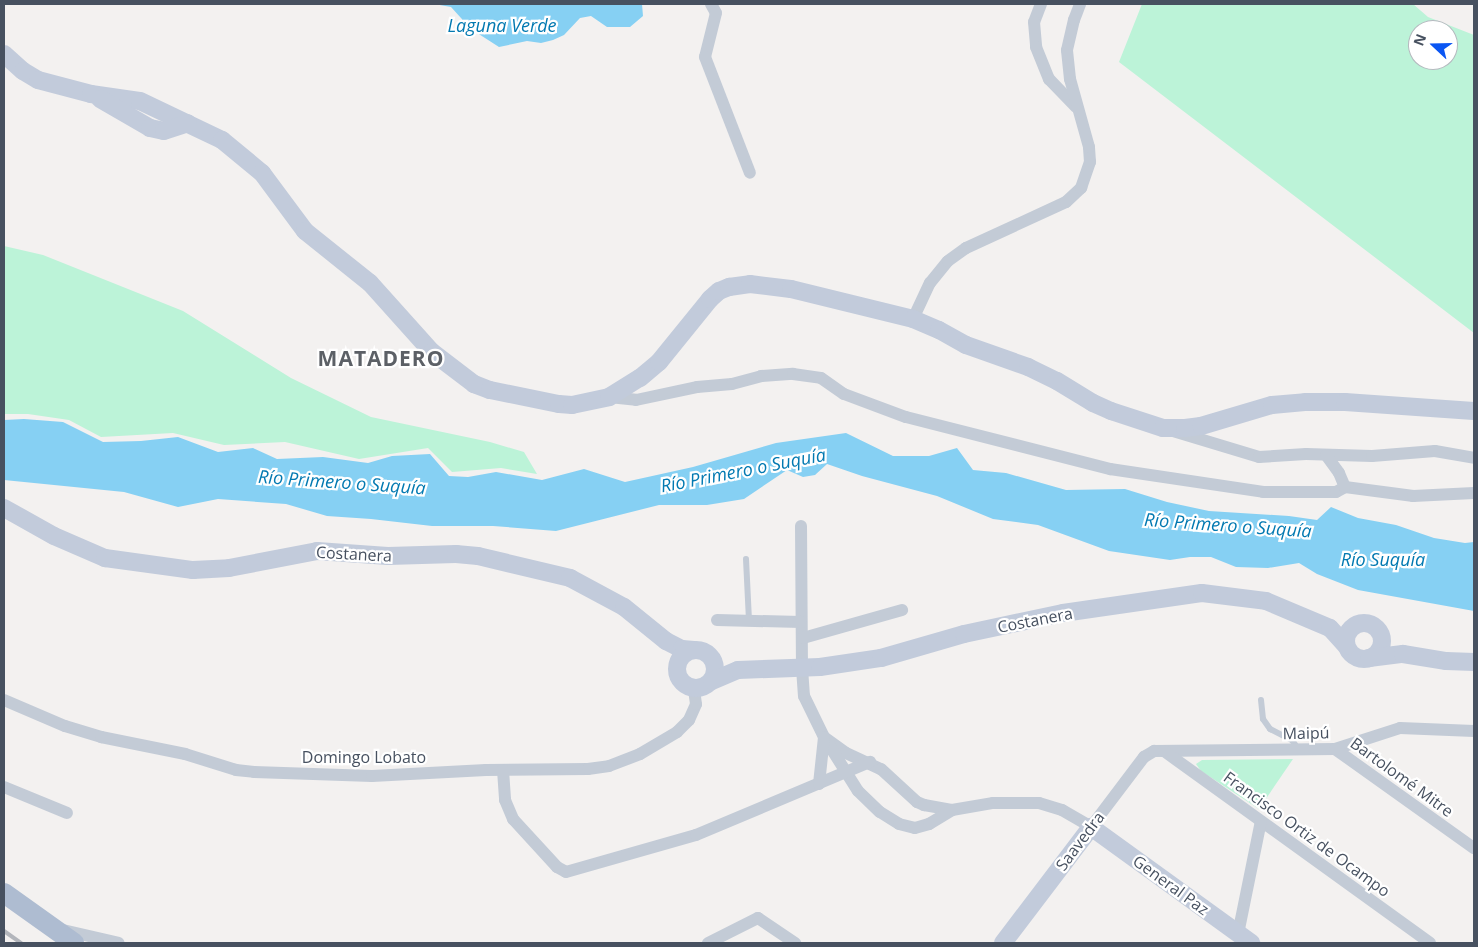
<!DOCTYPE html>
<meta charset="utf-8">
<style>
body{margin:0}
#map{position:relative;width:1478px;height:947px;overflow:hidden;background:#f3f1f0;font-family:"Open Sans",sans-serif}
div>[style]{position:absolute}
.green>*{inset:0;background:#bcf3d8}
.water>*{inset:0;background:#86d0f3}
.lane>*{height:6px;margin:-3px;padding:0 3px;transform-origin:3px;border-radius:3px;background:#c3cbd6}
.street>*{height:12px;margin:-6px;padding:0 6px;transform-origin:6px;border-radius:6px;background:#c3cbd6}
.secondary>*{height:18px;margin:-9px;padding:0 9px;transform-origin:9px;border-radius:9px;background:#c2cbdb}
.secondary>.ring{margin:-9px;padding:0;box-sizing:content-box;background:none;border:18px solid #c2cbdb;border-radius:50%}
.primary>*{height:20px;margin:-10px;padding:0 10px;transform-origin:10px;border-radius:10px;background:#aebcd1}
.rail>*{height:4px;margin:-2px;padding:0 2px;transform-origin:2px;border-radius:2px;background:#b2b5bb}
span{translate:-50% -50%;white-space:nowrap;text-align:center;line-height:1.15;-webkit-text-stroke:4.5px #fff;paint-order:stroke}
.street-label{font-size:16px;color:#475160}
.water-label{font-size:18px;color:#0279b1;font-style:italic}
.district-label{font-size:21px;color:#5c6066;font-weight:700;letter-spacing:1px}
.frame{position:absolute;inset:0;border:5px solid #475160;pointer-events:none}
.north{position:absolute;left:1408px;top:20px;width:50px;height:50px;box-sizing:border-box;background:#fff;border:1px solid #b5b9bf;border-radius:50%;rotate:291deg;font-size:14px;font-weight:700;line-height:20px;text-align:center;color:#475160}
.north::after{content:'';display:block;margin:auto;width:18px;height:22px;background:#0a56f3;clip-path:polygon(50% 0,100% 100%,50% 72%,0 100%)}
</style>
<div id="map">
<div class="green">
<i style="clip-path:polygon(evenodd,1142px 4px,1413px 4px,1428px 17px,1474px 35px,1474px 333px,1119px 62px,1142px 4px,1418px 30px,1448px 30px,1448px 60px,1418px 60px,1418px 30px)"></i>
<i style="clip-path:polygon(4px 246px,43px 255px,183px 311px,291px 378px,371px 417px,490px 442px,524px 452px,537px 474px,501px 468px,452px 472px,428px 448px,359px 459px,285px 442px,224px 445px,173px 433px,101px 437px,69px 420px,28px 414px,4px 414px)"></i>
<i style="clip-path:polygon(1293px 759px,1259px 809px,1201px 771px,1196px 764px,1202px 760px)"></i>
</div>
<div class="water">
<i style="clip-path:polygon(434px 4px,642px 4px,643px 16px,630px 27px,607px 27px,591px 16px,580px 18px,564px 35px,553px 40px,541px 43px,527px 41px,499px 47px,471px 29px,451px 7px)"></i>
<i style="clip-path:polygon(24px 419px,63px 422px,103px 442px,141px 441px,178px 437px,218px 452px,253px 448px,277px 459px,323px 457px,368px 463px,392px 456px,430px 454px,449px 476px,468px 477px,496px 472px,542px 480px,584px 469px,625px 482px,693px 467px,776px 443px,846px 433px,893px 456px,929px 456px,957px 448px,973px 470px,1006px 473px,1066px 490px,1125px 489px,1167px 502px,1209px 511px,1289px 516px,1317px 520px,1331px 507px,1358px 518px,1396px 525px,1434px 538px,1465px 543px,1474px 542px,1474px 611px,1358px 590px,1317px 574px,1299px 563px,1268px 568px,1236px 567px,1211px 557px,1190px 557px,1170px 560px,1109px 551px,1038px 525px,993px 519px,937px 496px,862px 476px,827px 464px,815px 475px,803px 477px,787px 470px,744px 499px,707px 505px,659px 505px,556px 531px,493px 526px,432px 526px,371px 519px,327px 516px,286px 504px,218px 499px,178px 507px,124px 492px,4px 480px,4px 420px)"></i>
</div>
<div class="lane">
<i style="left:746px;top:559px;width:61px;rotate:87.2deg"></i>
<i style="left:1261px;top:700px;width:19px;rotate:84deg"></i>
<i style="left:1263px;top:719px;width:12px;rotate:55deg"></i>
<i style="left:1270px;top:729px;width:25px;rotate:27deg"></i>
<i style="left:1292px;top:740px;width:11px;rotate:56deg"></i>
</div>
<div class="street">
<i style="left:711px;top:4px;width:10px;rotate:61deg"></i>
<i style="left:716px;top:13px;width:45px;rotate:104deg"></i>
<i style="left:705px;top:57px;width:124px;rotate:68.8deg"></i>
<i style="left:1041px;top:4px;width:19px;rotate:111deg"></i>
<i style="left:1034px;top:22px;width:25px;rotate:85deg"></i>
<i style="left:1036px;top:47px;width:35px;rotate:68deg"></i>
<i style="left:1049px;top:79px;width:39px;rotate:46deg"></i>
<i style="left:913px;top:319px;width:40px;rotate:-65deg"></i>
<i style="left:930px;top:283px;width:28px;rotate:-51deg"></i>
<i style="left:948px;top:261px;width:22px;rotate:-36deg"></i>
<i style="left:966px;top:248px;width:110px;rotate:-24.7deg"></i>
<i style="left:1066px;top:202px;width:21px;rotate:-43deg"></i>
<i style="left:1081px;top:188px;width:28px;rotate:-71deg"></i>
<i style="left:1090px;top:162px;width:15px;rotate:-94deg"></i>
<i style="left:1089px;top:147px;width:71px;rotate:-105.6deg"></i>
<i style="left:1070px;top:79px;width:29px;rotate:-96deg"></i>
<i style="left:1067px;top:50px;width:31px;rotate:-77deg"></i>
<i style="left:1074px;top:20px;width:17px;rotate:-69deg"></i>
<i style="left:609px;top:397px;width:27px;rotate:6deg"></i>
<i style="left:636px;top:400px;width:62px;rotate:-12deg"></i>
<i style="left:697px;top:387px;width:35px;rotate:-5deg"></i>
<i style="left:732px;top:384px;width:30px;rotate:-15deg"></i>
<i style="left:761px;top:376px;width:32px;rotate:-4deg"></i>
<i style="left:793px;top:374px;width:28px;rotate:8deg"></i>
<i style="left:821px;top:378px;width:28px;rotate:35deg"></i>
<i style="left:844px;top:394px;width:66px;rotate:20.4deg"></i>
<i style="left:906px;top:417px;width:211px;rotate:14.3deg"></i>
<i style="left:1110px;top:469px;width:155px;rotate:8.5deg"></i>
<i style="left:1263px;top:492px;width:73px"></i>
<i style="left:1336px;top:492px;width:10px;rotate:-29deg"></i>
<i style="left:1345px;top:487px;width:69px;rotate:7.5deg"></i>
<i style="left:1413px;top:496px;width:61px;rotate:-2.8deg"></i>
<i style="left:1173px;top:431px;width:90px;rotate:16.8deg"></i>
<i style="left:1259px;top:457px;width:47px;rotate:-3.7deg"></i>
<i style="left:1306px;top:454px;width:66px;rotate:1.7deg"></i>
<i style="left:1372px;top:456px;width:63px;rotate:-4.5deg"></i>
<i style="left:1435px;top:451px;width:40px;rotate:10deg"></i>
<i style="left:1326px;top:455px;width:22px;rotate:54deg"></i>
<i style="left:1339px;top:473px;width:15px;rotate:67deg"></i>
<i style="left:801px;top:526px;width:142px;rotate:89.6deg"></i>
<i style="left:802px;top:668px;width:28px;rotate:86deg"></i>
<i style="left:804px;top:696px;width:46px;rotate:64deg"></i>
<i style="left:824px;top:737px;width:27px;rotate:36deg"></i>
<i style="left:846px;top:753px;width:38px;rotate:25deg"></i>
<i style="left:881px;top:769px;width:49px;rotate:42.5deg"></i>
<i style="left:917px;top:802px;width:8px;rotate:23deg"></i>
<i style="left:924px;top:805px;width:28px;rotate:10deg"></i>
<i style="left:952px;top:810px;width:42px;rotate:-9.7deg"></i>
<i style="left:993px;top:803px;width:46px"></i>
<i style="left:1039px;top:803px;width:24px;rotate:17deg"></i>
<i style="left:1062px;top:810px;width:34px;rotate:30deg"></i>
<i style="left:1091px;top:827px;width:88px;rotate:-52.9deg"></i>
<i style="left:1144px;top:757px;width:12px;rotate:-31deg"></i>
<i style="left:1154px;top:751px;width:181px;rotate:-0.6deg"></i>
<i style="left:1335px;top:749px;width:68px;rotate:-17.9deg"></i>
<i style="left:1400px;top:728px;width:74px;rotate:2.3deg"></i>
<i style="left:717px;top:620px;width:84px;rotate:1.4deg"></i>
<i style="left:803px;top:638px;width:103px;rotate:-15.8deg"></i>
<i style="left:4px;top:700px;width:66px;rotate:23.1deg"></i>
<i style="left:65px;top:726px;width:38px;rotate:17deg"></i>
<i style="left:101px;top:737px;width:86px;rotate:11.4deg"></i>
<i style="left:185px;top:754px;width:53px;rotate:17.4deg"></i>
<i style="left:236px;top:770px;width:18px;rotate:6deg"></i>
<i style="left:254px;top:772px;width:118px;rotate:1.9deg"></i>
<i style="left:372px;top:776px;width:114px;rotate:-3deg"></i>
<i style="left:486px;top:770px;width:102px;rotate:-0.6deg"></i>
<i style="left:588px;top:769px;width:21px;rotate:-8deg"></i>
<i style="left:609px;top:766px;width:33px;rotate:-21deg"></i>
<i style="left:640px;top:754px;width:43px;rotate:-30.7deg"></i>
<i style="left:677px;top:732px;width:17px;rotate:-45deg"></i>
<i style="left:689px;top:720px;width:17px;rotate:-66deg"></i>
<i style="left:696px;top:704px;width:15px;rotate:-98deg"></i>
<i style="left:829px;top:745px;width:54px;rotate:57.8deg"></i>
<i style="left:858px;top:791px;width:30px;rotate:44deg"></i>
<i style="left:880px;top:812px;width:22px;rotate:32deg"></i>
<i style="left:899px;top:824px;width:16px;rotate:14deg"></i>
<i style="left:915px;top:828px;width:15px;rotate:-16deg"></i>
<i style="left:929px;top:824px;width:27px;rotate:-31deg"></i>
<i style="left:1335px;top:749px;width:171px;rotate:35.5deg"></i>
<i style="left:1164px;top:751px;width:328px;rotate:35.8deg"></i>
<i style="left:503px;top:770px;width:30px;rotate:86deg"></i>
<i style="left:505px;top:800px;width:21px;rotate:67deg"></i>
<i style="left:513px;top:819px;width:65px;rotate:47.5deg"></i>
<i style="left:557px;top:867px;width:10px;rotate:29deg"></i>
<i style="left:566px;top:872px;width:135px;rotate:-15.9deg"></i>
<i style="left:696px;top:835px;width:189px;rotate:-22.8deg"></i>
<i style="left:819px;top:784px;width:47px;rotate:-83.9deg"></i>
<i style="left:4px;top:787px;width:68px;rotate:22.4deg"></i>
<i style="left:63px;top:930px;width:57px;rotate:13.1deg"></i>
<i style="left:1238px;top:934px;width:115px;rotate:-78.5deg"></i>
<i style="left:708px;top:943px;width:56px;rotate:-26.6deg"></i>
<i style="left:758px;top:918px;width:45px;rotate:34deg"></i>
</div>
<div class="secondary">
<i style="left:4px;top:54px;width:25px;rotate:42deg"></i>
<i style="left:23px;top:71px;width:17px;rotate:31deg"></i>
<i style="left:38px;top:80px;width:55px;rotate:14.8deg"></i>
<i style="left:91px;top:94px;width:49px;rotate:8.1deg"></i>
<i style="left:140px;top:101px;width:91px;rotate:25.4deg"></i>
<i style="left:222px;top:140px;width:52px;rotate:39.5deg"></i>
<i style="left:262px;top:173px;width:72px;rotate:53.4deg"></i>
<i style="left:305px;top:231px;width:83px;rotate:38.7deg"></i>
<i style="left:370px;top:283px;width:93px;rotate:48.1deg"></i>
<i style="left:432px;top:352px;width:53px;rotate:37.3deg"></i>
<i style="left:474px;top:384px;width:17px;rotate:21deg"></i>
<i style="left:490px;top:390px;width:70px;rotate:11.5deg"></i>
<i style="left:559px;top:404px;width:13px;rotate:4deg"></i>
<i style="left:572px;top:405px;width:38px;rotate:-12deg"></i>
<i style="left:609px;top:397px;width:36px;rotate:-32deg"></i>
<i style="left:640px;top:378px;width:25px;rotate:-40deg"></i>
<i style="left:659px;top:362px;width:81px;rotate:-51deg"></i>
<i style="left:710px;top:299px;width:12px;rotate:-42deg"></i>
<i style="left:719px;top:291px;width:11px;rotate:-22deg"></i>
<i style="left:729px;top:287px;width:21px;rotate:-8deg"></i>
<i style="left:750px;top:284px;width:41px;rotate:7deg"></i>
<i style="left:791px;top:289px;width:126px;rotate:13.8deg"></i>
<i style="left:913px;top:319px;width:28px;rotate:23deg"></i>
<i style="left:939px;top:330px;width:31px;rotate:29deg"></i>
<i style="left:966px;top:345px;width:66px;rotate:19.5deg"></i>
<i style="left:1028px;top:367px;width:32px;rotate:26deg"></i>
<i style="left:1057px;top:381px;width:42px;rotate:31.4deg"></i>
<i style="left:1093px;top:403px;width:20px;rotate:24deg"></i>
<i style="left:1111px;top:411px;width:55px;rotate:18.1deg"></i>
<i style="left:1163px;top:428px;width:22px"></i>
<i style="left:1185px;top:428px;width:16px;rotate:-7deg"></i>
<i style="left:1201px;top:426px;width:74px;rotate:-16.5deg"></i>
<i style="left:1272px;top:405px;width:33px;rotate:-5deg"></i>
<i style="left:1305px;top:402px;width:40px"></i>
<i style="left:1345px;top:402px;width:129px;rotate:4deg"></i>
<i style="left:100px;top:99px;width:58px;rotate:30.1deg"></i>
<i style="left:150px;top:128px;width:14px;rotate:12deg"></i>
<i style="left:164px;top:131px;width:25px;rotate:-18deg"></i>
<i style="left:4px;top:508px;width:57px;rotate:29.2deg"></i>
<i style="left:54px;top:536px;width:56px;rotate:23.3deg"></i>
<i style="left:105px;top:558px;width:89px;rotate:7.8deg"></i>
<i style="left:193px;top:570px;width:36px;rotate:-3deg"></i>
<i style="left:229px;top:568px;width:90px;rotate:-10.9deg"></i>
<i style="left:317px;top:551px;width:71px;rotate:4deg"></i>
<i style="left:388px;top:556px;width:68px;rotate:-1.7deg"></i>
<i style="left:456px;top:554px;width:22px;rotate:5deg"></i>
<i style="left:478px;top:556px;width:95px;rotate:13.4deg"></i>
<i style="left:570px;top:578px;width:61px;rotate:28.2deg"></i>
<i style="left:624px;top:607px;width:54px;rotate:39deg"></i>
<i style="left:666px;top:641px;width:18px;rotate:27deg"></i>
<i style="left:682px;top:649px;width:12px;rotate:5deg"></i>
<i class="ring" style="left:1346px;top:623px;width:18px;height:18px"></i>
<i class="ring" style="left:677px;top:650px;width:20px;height:20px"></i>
<i style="left:1369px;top:658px;width:34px;rotate:-7deg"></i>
<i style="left:1403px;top:654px;width:44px;rotate:9.2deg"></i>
<i style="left:1446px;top:661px;width:28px;rotate:2deg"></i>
<i style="left:712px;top:681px;width:28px;rotate:-23deg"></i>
<i style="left:738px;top:670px;width:82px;rotate:-2.1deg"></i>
<i style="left:820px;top:667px;width:62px;rotate:-8.4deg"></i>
<i style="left:881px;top:658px;width:86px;rotate:-16.1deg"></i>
<i style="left:964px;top:634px;width:101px;rotate:-12deg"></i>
<i style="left:1063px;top:613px;width:140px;rotate:-8.2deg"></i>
<i style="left:1202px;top:593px;width:64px;rotate:7.1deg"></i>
<i style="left:1266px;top:601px;width:69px;rotate:22.9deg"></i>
<i style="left:1330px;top:628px;width:24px;rotate:48deg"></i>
<i style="left:1003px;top:943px;width:146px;rotate:-52.8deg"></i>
<i style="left:1091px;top:827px;width:198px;rotate:35.9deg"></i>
</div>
<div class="primary">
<i style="left:4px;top:893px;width:86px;rotate:35.5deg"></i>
</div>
<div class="rail">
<i style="left:4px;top:931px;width:21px;rotate:35deg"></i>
</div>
<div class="street-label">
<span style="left:354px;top:554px;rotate:3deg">Costanera</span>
<span style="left:1035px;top:620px;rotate:-11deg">Costanera</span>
<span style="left:1306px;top:733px;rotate:-1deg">Maipú</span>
<span style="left:364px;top:757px">Domingo Lobato</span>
<span style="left:1402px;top:777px;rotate:36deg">Bartolomé Mitre</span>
<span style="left:1307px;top:834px;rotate:36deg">Francisco Ortiz de Ocampo</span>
<span style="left:1080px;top:841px;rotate:-53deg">Saavedra</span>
<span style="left:1171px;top:885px;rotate:36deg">General Paz</span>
</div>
<div class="water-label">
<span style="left:502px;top:25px">Laguna Verde</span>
<span style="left:743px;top:470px;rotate:-11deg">Río Primero o Suquía</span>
<span style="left:342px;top:482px;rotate:4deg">Río Primero o Suquía</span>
<span style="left:1228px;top:525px;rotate:4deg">Río Primero o Suquía</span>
<span style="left:1383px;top:559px">Río Suquía</span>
</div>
<div class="district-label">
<span style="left:381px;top:358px">MATADERO</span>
</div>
<div class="frame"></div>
<div class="north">N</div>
</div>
